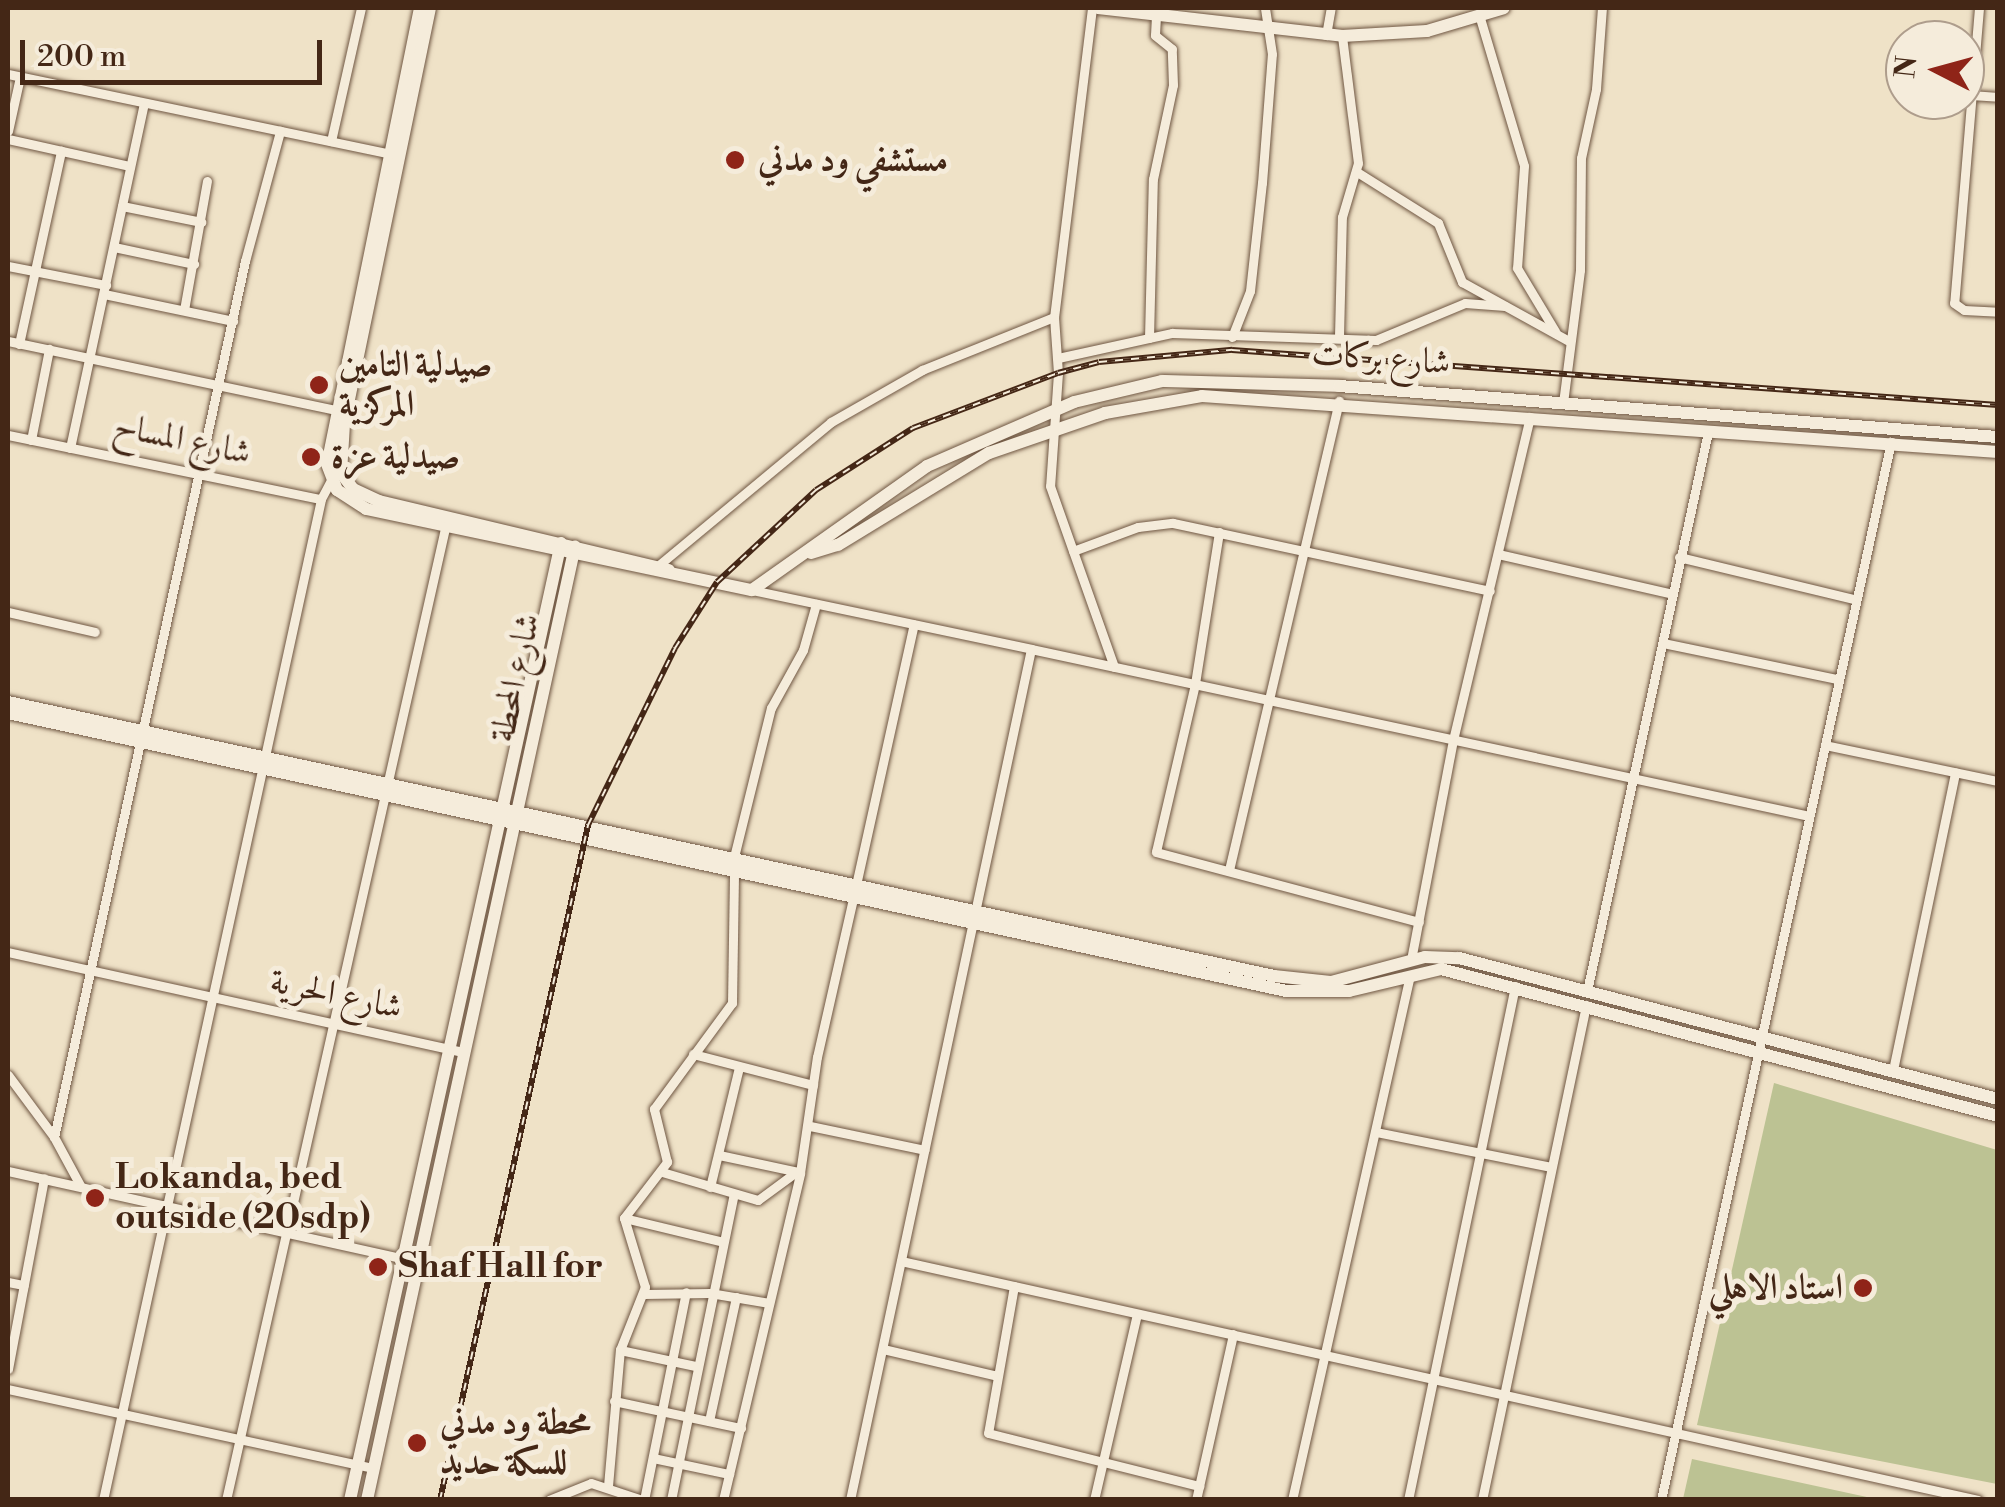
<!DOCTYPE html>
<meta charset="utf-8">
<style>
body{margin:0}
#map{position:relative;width:2005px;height:1507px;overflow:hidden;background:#efe2c7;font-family:"Libre Bodoni",Amiri,serif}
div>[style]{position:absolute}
.green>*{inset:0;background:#bcc293}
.roads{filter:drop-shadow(0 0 2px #6f5642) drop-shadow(0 0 2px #6f5642)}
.street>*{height:9px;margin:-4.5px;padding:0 4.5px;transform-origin:4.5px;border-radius:4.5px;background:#f5ecdb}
.secondary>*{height:12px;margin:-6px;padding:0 6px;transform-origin:6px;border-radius:6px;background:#f5ecdb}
.rail>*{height:6px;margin-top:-3px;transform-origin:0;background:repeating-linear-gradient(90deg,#f5ecdb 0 8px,#442716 0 16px);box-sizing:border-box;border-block:2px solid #442716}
.dots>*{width:28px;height:28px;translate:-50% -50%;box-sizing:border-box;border:5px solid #f5ecdb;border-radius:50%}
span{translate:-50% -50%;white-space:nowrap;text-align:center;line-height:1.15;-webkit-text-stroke:10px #f5ecdb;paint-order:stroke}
.poi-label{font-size:35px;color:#442716;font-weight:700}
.left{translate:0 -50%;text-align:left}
.right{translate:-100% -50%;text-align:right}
.street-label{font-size:35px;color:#442716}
.frame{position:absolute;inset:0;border:10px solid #442716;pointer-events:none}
.north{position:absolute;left:1885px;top:20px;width:100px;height:100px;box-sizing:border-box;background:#f5ecdb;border:2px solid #ae9d8c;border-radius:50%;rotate:276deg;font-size:28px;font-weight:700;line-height:40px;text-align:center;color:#442716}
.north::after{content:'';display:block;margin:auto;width:35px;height:45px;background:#8f2418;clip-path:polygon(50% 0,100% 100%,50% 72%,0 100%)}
.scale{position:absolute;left:20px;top:40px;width:302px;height:45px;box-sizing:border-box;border:5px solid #442716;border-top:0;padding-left:12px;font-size:30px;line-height:35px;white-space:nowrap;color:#442716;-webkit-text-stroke:8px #f5ecdb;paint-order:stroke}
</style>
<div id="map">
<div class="green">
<i style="clip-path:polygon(1774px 1083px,1997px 1150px,1997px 1484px,1697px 1425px)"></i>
<i style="clip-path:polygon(1692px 1459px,1876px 1499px,1683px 1499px)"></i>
</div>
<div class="roads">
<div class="street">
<i style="left:1092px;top:8px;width:311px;rotate:97deg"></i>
<i style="left:1054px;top:317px;width:56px;rotate:85.9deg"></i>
<i style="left:1058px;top:373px;width:113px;rotate:94deg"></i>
<i style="left:1050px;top:486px;width:192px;rotate:70.5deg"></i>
<i style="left:1979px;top:8px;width:296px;rotate:94.8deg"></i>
<i style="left:1954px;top:303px;width:12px;rotate:35deg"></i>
<i style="left:1964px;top:310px;width:34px;rotate:3deg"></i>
<i style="left:1480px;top:18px;width:154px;rotate:73.4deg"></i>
<i style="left:1524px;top:166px;width:102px;rotate:93.9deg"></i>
<i style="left:1517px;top:268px;width:74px;rotate:58.9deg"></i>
<i style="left:1326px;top:35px;width:27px;rotate:-80deg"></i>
<i style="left:8px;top:74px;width:391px;rotate:11.8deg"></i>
<i style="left:1971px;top:95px;width:27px;rotate:4deg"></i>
<i style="left:8px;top:131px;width:55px;rotate:-77.5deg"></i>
<i style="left:8px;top:139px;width:125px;rotate:12.5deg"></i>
<i style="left:331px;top:141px;width:136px;rotate:-77.3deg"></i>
<i style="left:1357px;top:172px;width:96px;rotate:32.2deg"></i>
<i style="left:1438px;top:223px;width:64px;rotate:67.9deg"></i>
<i style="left:1462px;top:282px;width:122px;rotate:28.9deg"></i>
<i style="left:122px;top:206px;width:81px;rotate:11.4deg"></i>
<i style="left:114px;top:247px;width:82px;rotate:12deg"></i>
<i style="left:8px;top:266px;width:100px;rotate:11deg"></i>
<i style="left:104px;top:294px;width:132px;rotate:11.8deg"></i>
<i style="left:184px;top:310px;width:131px;rotate:-79.9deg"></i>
<i style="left:1339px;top:336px;width:119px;rotate:-88.6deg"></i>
<i style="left:1342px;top:217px;width:56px;rotate:-73.5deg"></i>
<i style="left:1358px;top:163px;width:128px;rotate:-97.2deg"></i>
<i style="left:1232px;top:337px;width:49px;rotate:-68.6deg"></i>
<i style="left:1250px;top:291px;width:109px;rotate:-83.7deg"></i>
<i style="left:1262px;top:183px;width:129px;rotate:-85.6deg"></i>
<i style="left:1272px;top:54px;width:47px;rotate:-98.7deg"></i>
<i style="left:1149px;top:338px;width:159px;rotate:-88.6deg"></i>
<i style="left:1153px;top:179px;width:96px;rotate:-78deg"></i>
<i style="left:1173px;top:85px;width:36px;rotate:-92deg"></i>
<i style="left:1172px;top:49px;width:22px;rotate:-141deg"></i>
<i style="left:1155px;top:35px;width:19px;rotate:-87deg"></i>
<i style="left:8px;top:341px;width:338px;rotate:11.9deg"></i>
<i style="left:19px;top:344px;width:198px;rotate:-77.7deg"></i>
<i style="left:1058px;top:358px;width:117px;rotate:-12.4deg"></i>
<i style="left:1172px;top:333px;width:204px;rotate:2deg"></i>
<i style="left:1376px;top:340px;width:96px;rotate:-22.6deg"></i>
<i style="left:1465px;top:303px;width:40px;rotate:4.3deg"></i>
<i style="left:1563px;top:403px;width:134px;rotate:-82.7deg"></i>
<i style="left:1580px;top:270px;width:112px;rotate:-89.5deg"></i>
<i style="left:1581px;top:158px;width:71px;rotate:-77.7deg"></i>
<i style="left:1596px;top:89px;width:81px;rotate:-85.8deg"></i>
<i style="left:8px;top:435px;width:319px;rotate:11.6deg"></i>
<i style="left:31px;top:440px;width:93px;rotate:-78.8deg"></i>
<i style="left:70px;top:448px;width:352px;rotate:-77.9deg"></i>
<i style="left:1219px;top:532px;width:154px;rotate:99deg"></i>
<i style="left:1195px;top:684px;width:172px;rotate:103.1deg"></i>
<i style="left:1156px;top:852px;width:272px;rotate:14.9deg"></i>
<i style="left:1073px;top:551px;width:69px;rotate:-20.3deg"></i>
<i style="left:1138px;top:527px;width:35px;rotate:-7deg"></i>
<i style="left:1173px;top:523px;width:324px;rotate:12.1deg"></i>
<i style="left:1498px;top:554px;width:179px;rotate:12.9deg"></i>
<i style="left:1679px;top:557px;width:180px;rotate:13.5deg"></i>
<i style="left:654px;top:569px;width:230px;rotate:-39.7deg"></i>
<i style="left:831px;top:422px;width:105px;rotate:-29.7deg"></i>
<i style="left:922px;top:370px;width:142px;rotate:-21.9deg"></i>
<i style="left:752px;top:590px;width:285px;rotate:11.9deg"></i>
<i style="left:1031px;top:649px;width:870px;rotate:102.01deg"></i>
<i style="left:8px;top:612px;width:89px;rotate:12.9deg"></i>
<i style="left:1663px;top:643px;width:178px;rotate:11.7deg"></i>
<i style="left:1031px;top:649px;width:796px;rotate:12.11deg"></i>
<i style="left:1825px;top:745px;width:177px;rotate:11.8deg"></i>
<i style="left:734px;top:857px;width:154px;rotate:-76.1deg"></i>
<i style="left:771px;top:708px;width:66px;rotate:-61.1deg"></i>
<i style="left:803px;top:650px;width:48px;rotate:-74.2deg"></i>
<i style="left:1229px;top:870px;width:482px;rotate:-76.8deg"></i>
<i style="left:856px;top:885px;width:267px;rotate:-77.5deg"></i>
<i style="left:8px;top:952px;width:467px;rotate:12.4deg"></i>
<i style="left:1411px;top:960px;width:224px;rotate:-79.2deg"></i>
<i style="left:1453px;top:740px;width:332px;rotate:-76.6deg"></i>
<i style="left:1587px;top:991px;width:572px;rotate:-77.79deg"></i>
<i style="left:693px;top:1054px;width:124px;rotate:14.5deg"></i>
<i style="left:1893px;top:1070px;width:304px;rotate:-78.2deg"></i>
<i style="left:8px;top:1075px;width:77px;rotate:53.4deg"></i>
<i style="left:54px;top:1137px;width:55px;rotate:61.6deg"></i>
<i style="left:810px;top:1126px;width:117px;rotate:11.8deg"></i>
<i style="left:1376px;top:1132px;width:178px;rotate:11.3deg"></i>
<i style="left:54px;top:1137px;width:897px;rotate:-77.7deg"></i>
<i style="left:245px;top:261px;width:135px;rotate:-74.9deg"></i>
<i style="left:719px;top:1155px;width:82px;rotate:12deg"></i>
<i style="left:8px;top:1171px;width:420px;rotate:12.5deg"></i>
<i style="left:662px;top:1172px;width:100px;rotate:16.3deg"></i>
<i style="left:758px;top:1200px;width:47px;rotate:-36.4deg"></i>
<i style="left:710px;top:1187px;width:123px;rotate:-76.4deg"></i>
<i style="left:624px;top:1218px;width:102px;rotate:13.6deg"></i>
<i style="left:901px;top:1261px;width:1103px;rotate:12.51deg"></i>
<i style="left:8px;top:1282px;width:16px;rotate:11deg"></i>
<i style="left:1014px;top:1286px;width:149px;rotate:100deg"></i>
<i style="left:988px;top:1433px;width:218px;rotate:14.1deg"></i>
<i style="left:644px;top:1294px;width:66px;rotate:-0.9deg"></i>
<i style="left:710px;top:1293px;width:60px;rotate:9.6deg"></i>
<i style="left:883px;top:1349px;width:114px;rotate:13.2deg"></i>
<i style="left:620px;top:1350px;width:77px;rotate:12deg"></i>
<i style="left:8px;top:1369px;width:194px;rotate:-79.3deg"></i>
<i style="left:8px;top:1389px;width:373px;rotate:12.2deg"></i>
<i style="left:614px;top:1401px;width:130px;rotate:12deg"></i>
<i style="left:709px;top:1421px;width:127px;rotate:-77.7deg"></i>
<i style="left:653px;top:1458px;width:78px;rotate:11.9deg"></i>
<i style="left:608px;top:1486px;width:137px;rotate:-85deg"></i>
<i style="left:620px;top:1350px;width:68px;rotate:-68.4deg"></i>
<i style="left:645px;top:1287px;width:72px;rotate:-106.9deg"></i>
<i style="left:624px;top:1218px;width:71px;rotate:-52.5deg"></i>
<i style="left:667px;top:1162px;width:55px;rotate:-103.8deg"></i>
<i style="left:654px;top:1109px;width:132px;rotate:-53.7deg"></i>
<i style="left:732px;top:1003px;width:134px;rotate:-89.1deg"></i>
<i style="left:103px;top:1500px;width:1024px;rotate:-77.71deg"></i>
<i style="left:321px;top:499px;width:27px;rotate:-62deg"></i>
<i style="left:226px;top:1500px;width:996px;rotate:-77.3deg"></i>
<i style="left:549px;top:1500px;width:45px;rotate:-22deg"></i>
<i style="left:591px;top:1483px;width:54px;rotate:18.4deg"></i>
<i style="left:644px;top:1500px;width:212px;rotate:-78.6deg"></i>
<i style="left:671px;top:1500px;width:312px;rotate:-78.4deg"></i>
<i style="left:723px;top:1500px;width:336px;rotate:-76.7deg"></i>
<i style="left:800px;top:1173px;width:117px;rotate:-81.7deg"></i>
<i style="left:817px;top:1057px;width:167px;rotate:-77.2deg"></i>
<i style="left:1094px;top:1500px;width:191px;rotate:-77deg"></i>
<i style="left:1196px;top:1500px;width:170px;rotate:-77.4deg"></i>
<i style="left:1292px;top:1500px;width:538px;rotate:-77.33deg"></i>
<i style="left:1408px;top:1500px;width:525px;rotate:-78.24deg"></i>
<i style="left:1482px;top:1500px;width:506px;rotate:-78.13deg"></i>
<i style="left:1661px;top:1500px;width:1083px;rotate:-77.74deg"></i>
</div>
<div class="secondary">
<i style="left:420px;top:8px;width:465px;rotate:101.5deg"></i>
<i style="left:327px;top:464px;width:28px;rotate:69deg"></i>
<i style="left:337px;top:490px;width:35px;rotate:33deg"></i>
<i style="left:366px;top:509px;width:394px;rotate:11.9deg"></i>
<i style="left:752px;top:590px;width:214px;rotate:-35.3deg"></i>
<i style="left:927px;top:466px;width:160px;rotate:-23.5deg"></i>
<i style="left:1074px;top:402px;width:90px;rotate:-13.4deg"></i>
<i style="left:1162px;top:381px;width:177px;rotate:1.6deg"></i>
<i style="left:1339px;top:386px;width:661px;rotate:4.43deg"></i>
<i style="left:430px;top:8px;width:425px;rotate:101.7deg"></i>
<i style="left:344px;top:424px;width:49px;rotate:93.5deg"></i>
<i style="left:341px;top:473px;width:20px;rotate:53deg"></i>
<i style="left:353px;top:489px;width:29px;rotate:25deg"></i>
<i style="left:379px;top:501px;width:298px;rotate:13.4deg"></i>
<i style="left:1098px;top:8px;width:246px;rotate:6.5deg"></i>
<i style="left:1342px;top:36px;width:85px;rotate:-3.4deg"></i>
<i style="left:1427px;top:31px;width:80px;rotate:-16.6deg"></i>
<i style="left:811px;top:553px;width:28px;rotate:-17deg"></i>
<i style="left:838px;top:545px;width:177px;rotate:-31.4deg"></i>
<i style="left:989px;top:453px;width:123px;rotate:-19deg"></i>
<i style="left:1105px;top:413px;width:98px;rotate:-9.9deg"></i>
<i style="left:1202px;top:396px;width:798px;rotate:4.02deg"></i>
<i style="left:8px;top:702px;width:1295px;rotate:12.21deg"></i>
<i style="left:1274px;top:976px;width:57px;rotate:6deg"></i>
<i style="left:1331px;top:982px;width:97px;rotate:-14.9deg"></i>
<i style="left:1425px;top:957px;width:34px;rotate:2deg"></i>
<i style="left:1459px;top:958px;width:557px;rotate:14.66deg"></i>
<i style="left:8px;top:713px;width:1308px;rotate:12.27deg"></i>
<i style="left:1286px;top:991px;width:63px"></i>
<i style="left:1349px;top:991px;width:95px;rotate:-13.4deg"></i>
<i style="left:1441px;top:969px;width:576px;rotate:14.78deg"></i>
<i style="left:350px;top:1500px;width:980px;rotate:-77.57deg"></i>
<i style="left:367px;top:1500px;width:976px;rotate:-77.7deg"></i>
</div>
</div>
<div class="rail">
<i style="left:440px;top:1500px;width:691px;rotate:-77.63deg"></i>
<i style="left:588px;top:825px;width:197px;rotate:-63.8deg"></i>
<i style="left:675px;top:648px;width:78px;rotate:-57.5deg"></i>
<i style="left:717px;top:582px;width:135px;rotate:-42.9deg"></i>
<i style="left:816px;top:490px;width:115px;rotate:-32.6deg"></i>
<i style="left:913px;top:428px;width:155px;rotate:-20.8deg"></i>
<i style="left:1058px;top:373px;width:42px;rotate:-15deg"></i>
<i style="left:1099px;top:362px;width:134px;rotate:-5.2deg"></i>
<i style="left:1232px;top:350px;width:768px;rotate:4.11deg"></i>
</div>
<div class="dots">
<i style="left:735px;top:160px;background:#8f2418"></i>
<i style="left:319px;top:385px;background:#8f2418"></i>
<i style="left:311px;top:457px;background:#8f2418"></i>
<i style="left:95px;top:1198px;background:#8f2418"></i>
<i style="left:378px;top:1267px;background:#8f2418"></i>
<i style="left:1863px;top:1288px;background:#8f2418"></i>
<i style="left:417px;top:1443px;background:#8f2418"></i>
</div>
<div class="poi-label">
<span class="left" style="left:758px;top:160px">مستشفي ود مدني</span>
<span class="left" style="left:339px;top:385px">صيدلية التامين<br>المركزية</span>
<span class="left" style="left:331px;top:457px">صيدلية عزة</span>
<span class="left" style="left:115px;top:1198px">Lokanda, bed<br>outside (20sdp)</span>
<span class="left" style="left:398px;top:1267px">Shaf Hall for</span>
<span class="right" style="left:1843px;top:1288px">استاد الاهلي</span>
<span class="left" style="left:440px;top:1443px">محطة ود مدني<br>للسكة حديد</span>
</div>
<div class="street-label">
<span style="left:1381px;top:359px;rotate:4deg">شارع بركات</span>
<span style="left:182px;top:440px;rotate:12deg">شارع المساح</span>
<span style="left:516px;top:678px;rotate:-78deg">شارع المحطة</span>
<span style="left:336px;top:995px;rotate:12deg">شارع الحرية</span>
</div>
<div class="frame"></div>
<div class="north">N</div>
<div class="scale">200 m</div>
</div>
